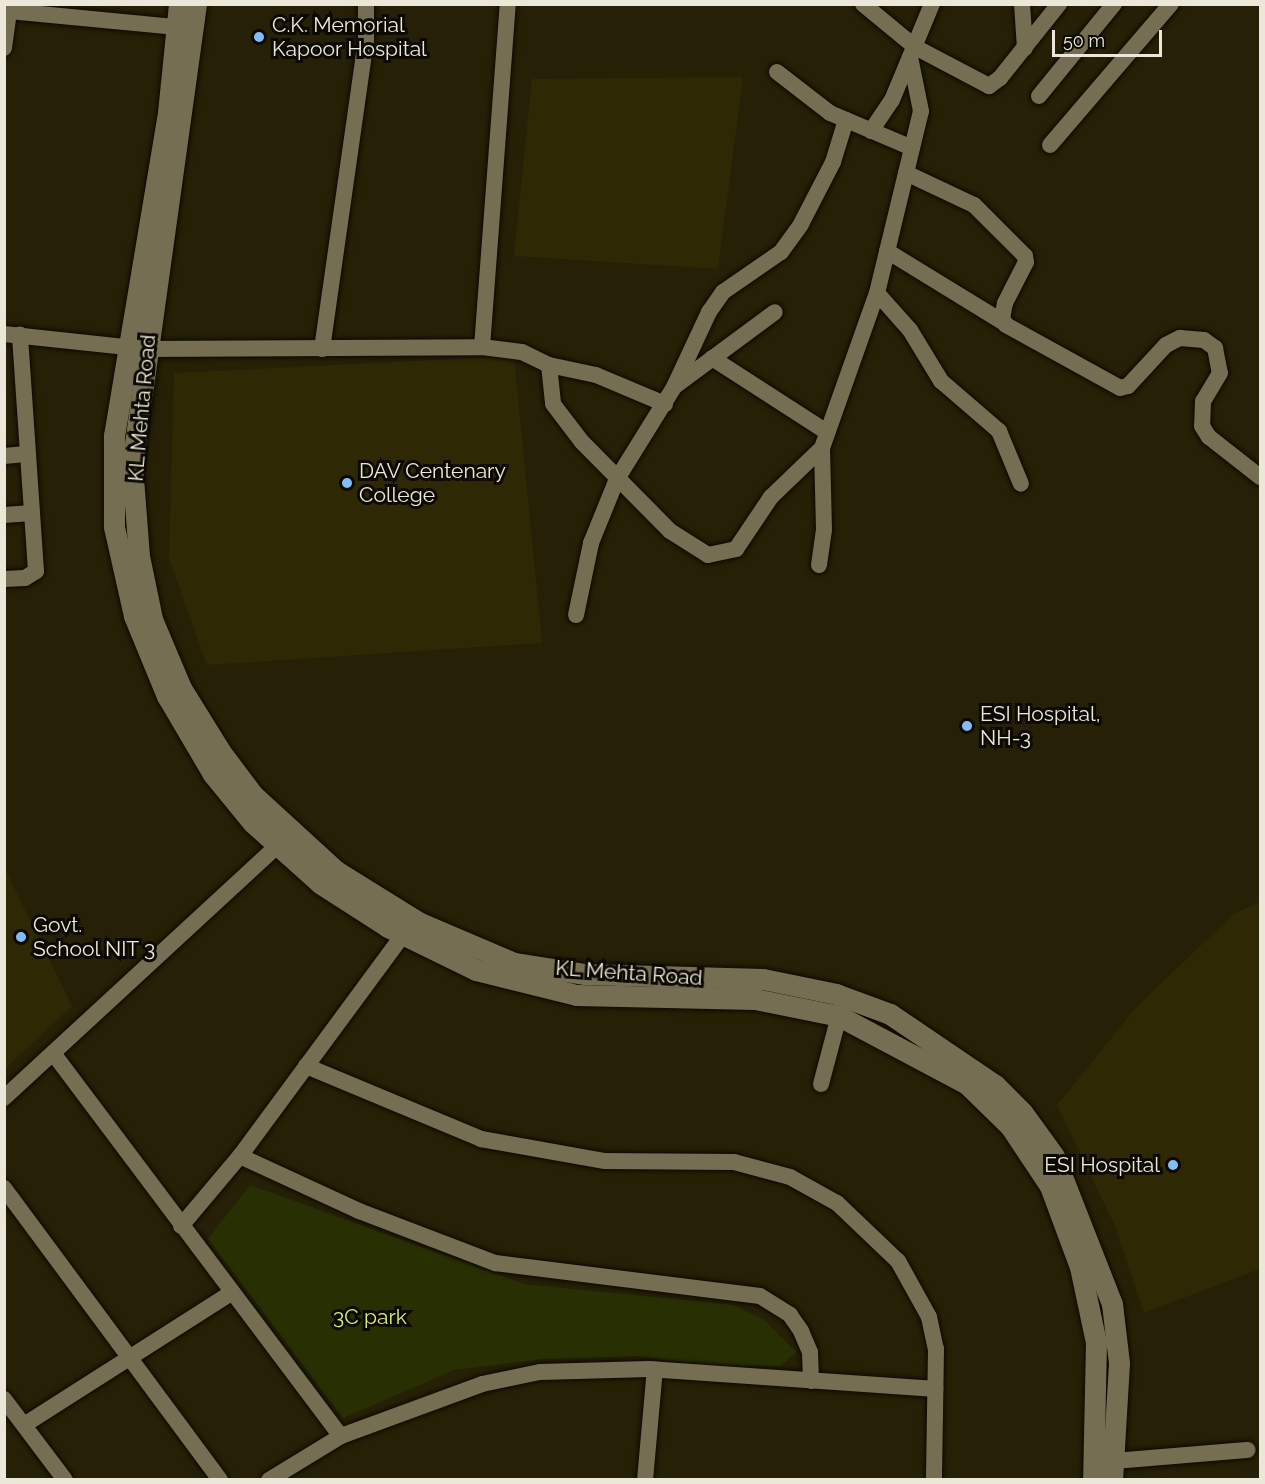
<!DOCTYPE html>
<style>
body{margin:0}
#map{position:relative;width:1265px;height:1484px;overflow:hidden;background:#252006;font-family:Raleway,sans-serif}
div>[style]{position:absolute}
.built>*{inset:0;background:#2f2805}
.green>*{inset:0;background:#283003}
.roads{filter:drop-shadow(0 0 2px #0e0900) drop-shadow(0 0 2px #0e0900)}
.minor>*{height:16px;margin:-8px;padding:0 8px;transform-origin:8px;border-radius:8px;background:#756e53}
.tertiary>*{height:21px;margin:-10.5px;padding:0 10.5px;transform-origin:10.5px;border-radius:10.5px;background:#756e53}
.dots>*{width:16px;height:16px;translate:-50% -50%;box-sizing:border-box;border:3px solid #0c0902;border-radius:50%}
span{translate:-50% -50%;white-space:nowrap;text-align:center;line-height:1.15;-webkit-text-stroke:6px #0c0902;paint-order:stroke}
.poi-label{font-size:21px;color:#ece8d9}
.left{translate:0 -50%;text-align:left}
.right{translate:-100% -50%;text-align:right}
.street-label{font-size:21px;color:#ece8d9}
.park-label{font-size:21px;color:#d4f073}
.frame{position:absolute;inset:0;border:6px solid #ece8d9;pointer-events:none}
.scale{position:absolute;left:1052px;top:30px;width:110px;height:27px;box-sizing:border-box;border:3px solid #ece8d9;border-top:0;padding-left:8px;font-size:18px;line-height:21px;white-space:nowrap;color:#ece8d9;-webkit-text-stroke:4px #0c0902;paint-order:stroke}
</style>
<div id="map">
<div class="built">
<i style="clip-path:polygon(743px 77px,718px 269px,514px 256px,532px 79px)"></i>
<i style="clip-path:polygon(514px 356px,542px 643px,207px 665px,169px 559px,174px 373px)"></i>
<i style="clip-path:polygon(4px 867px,72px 1006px,5px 1069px,4px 1069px)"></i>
<i style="clip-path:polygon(1260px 902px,1260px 1269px,1144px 1313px,1115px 1226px,1057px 1105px,1139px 1004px,1235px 913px)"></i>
</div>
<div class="green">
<i style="clip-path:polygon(250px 1185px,524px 1284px,734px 1305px,764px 1320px,796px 1352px,781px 1366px,705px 1365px,641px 1356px,544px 1359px,454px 1370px,343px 1418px,208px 1239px)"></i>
</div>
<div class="roads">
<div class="minor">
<i style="left:863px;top:4px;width:67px;rotate:39.6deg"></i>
<i style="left:915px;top:47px;width:84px;rotate:27.8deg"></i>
<i style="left:989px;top:86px;width:14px;rotate:-36deg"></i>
<i style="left:1000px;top:78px;width:95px;rotate:-51.4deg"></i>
<i style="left:1022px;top:4px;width:44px;rotate:86.1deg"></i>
<i style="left:9px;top:11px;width:179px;rotate:5.5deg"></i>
<i style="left:4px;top:48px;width:44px;rotate:-82.2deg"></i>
<i style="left:777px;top:72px;width:67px;rotate:37.7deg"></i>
<i style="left:830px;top:113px;width:89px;rotate:23.1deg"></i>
<i style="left:1039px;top:96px;width:119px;rotate:-50.8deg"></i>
<i style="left:871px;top:131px;width:37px;rotate:-56deg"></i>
<i style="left:892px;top:100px;width:104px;rotate:-67.4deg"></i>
<i style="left:1050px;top:145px;width:186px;rotate:-49.4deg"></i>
<i style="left:906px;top:173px;width:75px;rotate:25.2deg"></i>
<i style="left:974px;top:205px;width:72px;rotate:45deg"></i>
<i style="left:1025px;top:256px;width:6px;rotate:81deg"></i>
<i style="left:1026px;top:262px;width:46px;rotate:117.1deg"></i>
<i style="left:1005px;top:303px;width:15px;rotate:101deg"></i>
<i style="left:1002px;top:318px;width:8px;rotate:60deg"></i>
<i style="left:1006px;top:325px;width:130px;rotate:28.9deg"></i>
<i style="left:1120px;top:388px;width:8px;rotate:-14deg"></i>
<i style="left:1128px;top:386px;width:56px;rotate:-47.2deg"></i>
<i style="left:1166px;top:345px;width:16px;rotate:-27deg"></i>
<i style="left:1180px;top:338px;width:24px;rotate:5deg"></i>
<i style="left:1204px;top:340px;width:14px;rotate:36deg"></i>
<i style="left:1215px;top:348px;width:25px;rotate:79deg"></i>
<i style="left:1220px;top:373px;width:33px;rotate:121deg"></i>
<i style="left:1203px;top:401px;width:25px;rotate:92deg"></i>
<i style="left:1202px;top:426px;width:13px;rotate:58deg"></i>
<i style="left:1209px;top:437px;width:65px;rotate:38.1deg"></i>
<i style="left:887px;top:251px;width:136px;rotate:31.5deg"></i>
<i style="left:877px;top:293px;width:50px;rotate:48.3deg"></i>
<i style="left:910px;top:330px;width:60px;rotate:58.7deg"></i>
<i style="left:941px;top:381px;width:77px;rotate:40.8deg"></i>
<i style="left:999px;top:431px;width:57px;rotate:67.5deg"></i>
<i style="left:4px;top:334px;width:142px;rotate:6.1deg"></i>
<i style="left:145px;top:349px;width:337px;rotate:-0.3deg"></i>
<i style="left:482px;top:347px;width:344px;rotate:-85.7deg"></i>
<i style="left:482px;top:347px;width:40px;rotate:7.1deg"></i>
<i style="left:522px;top:352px;width:30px;rotate:26deg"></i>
<i style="left:549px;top:365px;width:39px;rotate:84deg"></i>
<i style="left:553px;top:404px;width:48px;rotate:52.7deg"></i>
<i style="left:582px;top:442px;width:125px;rotate:45.3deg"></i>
<i style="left:670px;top:531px;width:45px;rotate:32.3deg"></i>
<i style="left:708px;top:555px;width:29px;rotate:-12deg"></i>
<i style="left:736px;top:549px;width:63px;rotate:-56.1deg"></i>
<i style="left:771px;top:497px;width:71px;rotate:-43.9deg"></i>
<i style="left:322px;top:349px;width:313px;rotate:-81.9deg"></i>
<i style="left:366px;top:39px;width:35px;rotate:-90deg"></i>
<i style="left:712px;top:358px;width:137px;rotate:32.8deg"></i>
<i style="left:549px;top:365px;width:48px;rotate:12deg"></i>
<i style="left:596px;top:375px;width:75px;rotate:22.8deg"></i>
<i style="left:675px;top:386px;width:124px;rotate:-36.5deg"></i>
<i style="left:4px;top:456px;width:22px;rotate:-5deg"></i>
<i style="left:4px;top:515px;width:28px;rotate:-4deg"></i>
<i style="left:819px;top:565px;width:35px;rotate:-82deg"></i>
<i style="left:824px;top:530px;width:82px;rotate:-91.4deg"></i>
<i style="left:822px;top:448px;width:164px;rotate:-70.5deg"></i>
<i style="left:877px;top:293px;width:187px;rotate:-76.4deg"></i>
<i style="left:921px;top:111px;width:55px;rotate:-101.5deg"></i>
<i style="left:4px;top:579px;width:21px;rotate:-3deg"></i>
<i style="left:25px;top:578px;width:13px;rotate:-32deg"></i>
<i style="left:36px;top:571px;width:237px;rotate:-93.9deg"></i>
<i style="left:576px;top:615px;width:74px;rotate:-78.2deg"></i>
<i style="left:591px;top:543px;width:69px;rotate:-67.9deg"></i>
<i style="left:617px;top:479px;width:108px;rotate:-58.2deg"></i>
<i style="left:674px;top:387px;width:83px;rotate:-65deg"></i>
<i style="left:709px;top:312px;width:24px;rotate:-55deg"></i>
<i style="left:723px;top:292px;width:70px;rotate:-34.6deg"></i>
<i style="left:781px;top:252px;width:34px;rotate:-54deg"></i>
<i style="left:801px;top:224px;width:70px;rotate:-62.7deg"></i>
<i style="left:833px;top:162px;width:44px;rotate:-72.8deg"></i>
<i style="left:53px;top:1053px;width:479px;rotate:53.1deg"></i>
<i style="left:306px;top:1066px;width:190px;rotate:22.6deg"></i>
<i style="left:481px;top:1139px;width:126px;rotate:10.1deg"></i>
<i style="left:605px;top:1161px;width:129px;rotate:0.4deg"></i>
<i style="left:734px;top:1162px;width:58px;rotate:15deg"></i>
<i style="left:790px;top:1177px;width:54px;rotate:29deg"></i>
<i style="left:837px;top:1203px;width:84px;rotate:43.6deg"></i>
<i style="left:898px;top:1261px;width:64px;rotate:61deg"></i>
<i style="left:929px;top:1317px;width:33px;rotate:78deg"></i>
<i style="left:936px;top:1349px;width:131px;rotate:90.9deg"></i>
<i style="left:821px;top:1084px;width:70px;rotate:-75.2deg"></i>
<i style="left:4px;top:1098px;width:384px;rotate:-42.7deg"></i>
<i style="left:240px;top:1156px;width:131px;rotate:24.8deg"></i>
<i style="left:359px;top:1211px;width:146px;rotate:20.9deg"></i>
<i style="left:495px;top:1263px;width:267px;rotate:7.1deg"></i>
<i style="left:760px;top:1296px;width:36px;rotate:32deg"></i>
<i style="left:790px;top:1315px;width:19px;rotate:55deg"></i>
<i style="left:801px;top:1331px;width:23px;rotate:67deg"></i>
<i style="left:810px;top:1352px;width:29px;rotate:88deg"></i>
<i style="left:4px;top:1188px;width:363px;rotate:53.5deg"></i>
<i style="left:181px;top:1226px;width:92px;rotate:-49.9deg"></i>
<i style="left:240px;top:1156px;width:275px;rotate:-53.6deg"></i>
<i style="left:4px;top:1399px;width:101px;rotate:53deg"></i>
<i style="left:24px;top:1425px;width:246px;rotate:-32.5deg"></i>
<i style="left:1113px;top:1461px;width:135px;rotate:-4.7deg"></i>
<i style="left:269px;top:1480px;width:84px;rotate:-31.4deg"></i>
<i style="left:341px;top:1436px;width:150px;rotate:-20.2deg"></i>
<i style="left:482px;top:1384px;width:59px;rotate:-11.7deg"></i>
<i style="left:540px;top:1372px;width:109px;rotate:-1.6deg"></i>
<i style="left:649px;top:1369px;width:287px;rotate:4deg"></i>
<i style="left:645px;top:1480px;width:111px;rotate:-84.9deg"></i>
</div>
<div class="tertiary">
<i style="left:179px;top:4px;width:110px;rotate:95.8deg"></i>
<i style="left:168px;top:113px;width:326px;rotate:99.5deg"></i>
<i style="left:114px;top:435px;width:92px;rotate:90deg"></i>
<i style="left:114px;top:527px;width:91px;rotate:77.3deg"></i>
<i style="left:134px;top:616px;width:87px;rotate:67.6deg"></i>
<i style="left:167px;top:696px;width:91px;rotate:59.5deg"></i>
<i style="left:213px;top:774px;width:63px;rotate:50.8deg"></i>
<i style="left:253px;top:823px;width:91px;rotate:41.9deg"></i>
<i style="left:321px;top:884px;width:80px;rotate:32.7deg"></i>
<i style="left:388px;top:927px;width:98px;rotate:26deg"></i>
<i style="left:476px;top:970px;width:103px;rotate:14deg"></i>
<i style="left:576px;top:995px;width:179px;rotate:1.3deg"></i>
<i style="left:755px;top:999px;width:86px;rotate:11.4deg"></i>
<i style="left:839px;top:1016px;width:145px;rotate:28deg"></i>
<i style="left:967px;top:1084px;width:60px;rotate:44.3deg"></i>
<i style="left:1010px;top:1126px;width:72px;rotate:56.3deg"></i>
<i style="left:1050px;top:1186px;width:86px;rotate:69.7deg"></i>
<i style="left:1080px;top:1267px;width:77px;rotate:78deg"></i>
<i style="left:1096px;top:1342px;width:138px;rotate:91.2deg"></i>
<i style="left:196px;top:4px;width:465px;rotate:97.9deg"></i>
<i style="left:132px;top:465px;width:91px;rotate:85.6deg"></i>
<i style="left:139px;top:556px;width:64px;rotate:78.3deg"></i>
<i style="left:152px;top:619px;width:75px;rotate:67.2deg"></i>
<i style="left:181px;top:688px;width:74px;rotate:58.2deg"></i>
<i style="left:220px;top:751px;width:55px;rotate:53.1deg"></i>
<i style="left:253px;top:795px;width:113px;rotate:42.5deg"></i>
<i style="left:336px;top:871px;width:99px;rotate:31.8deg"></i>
<i style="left:420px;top:923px;width:102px;rotate:23.1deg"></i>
<i style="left:514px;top:963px;width:72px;rotate:8.8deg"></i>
<i style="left:585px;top:974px;width:178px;rotate:1.6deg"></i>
<i style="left:763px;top:979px;width:75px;rotate:11.6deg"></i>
<i style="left:836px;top:994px;width:58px;rotate:20.3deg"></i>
<i style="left:890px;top:1014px;width:127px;rotate:34.1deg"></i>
<i style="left:995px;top:1085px;width:38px;rotate:45deg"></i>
<i style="left:1022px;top:1112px;width:54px;rotate:54deg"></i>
<i style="left:1054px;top:1156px;width:159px;rotate:68.6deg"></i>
<i style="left:1112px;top:1304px;width:59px;rotate:83.2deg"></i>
<i style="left:1119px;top:1363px;width:117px;rotate:93.4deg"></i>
</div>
</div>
<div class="dots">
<i style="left:259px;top:37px;background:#81bdfa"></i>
<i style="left:347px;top:483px;background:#81bdfa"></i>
<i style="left:967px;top:726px;background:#81bdfa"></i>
<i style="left:21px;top:937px;background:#81bdfa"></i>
<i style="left:1173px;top:1165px;background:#81bdfa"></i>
</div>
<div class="poi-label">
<span class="left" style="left:272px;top:37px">C.K. Memorial<br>Kapoor Hospital</span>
<span class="left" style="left:359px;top:483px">DAV Centenary<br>College</span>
<span class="left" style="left:980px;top:726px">ESI Hospital,<br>NH-3</span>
<span class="left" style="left:33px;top:937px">Govt.<br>School NIT 3</span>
<span class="right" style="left:1160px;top:1165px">ESI Hospital</span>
</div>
<div class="street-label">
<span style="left:142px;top:408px;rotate:-85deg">KL Mehta Road</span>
<span style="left:629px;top:973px;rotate:4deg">KL Mehta Road</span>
</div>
<div class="park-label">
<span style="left:370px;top:1317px">3C park</span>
</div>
<div class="frame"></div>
<div class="scale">50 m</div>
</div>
